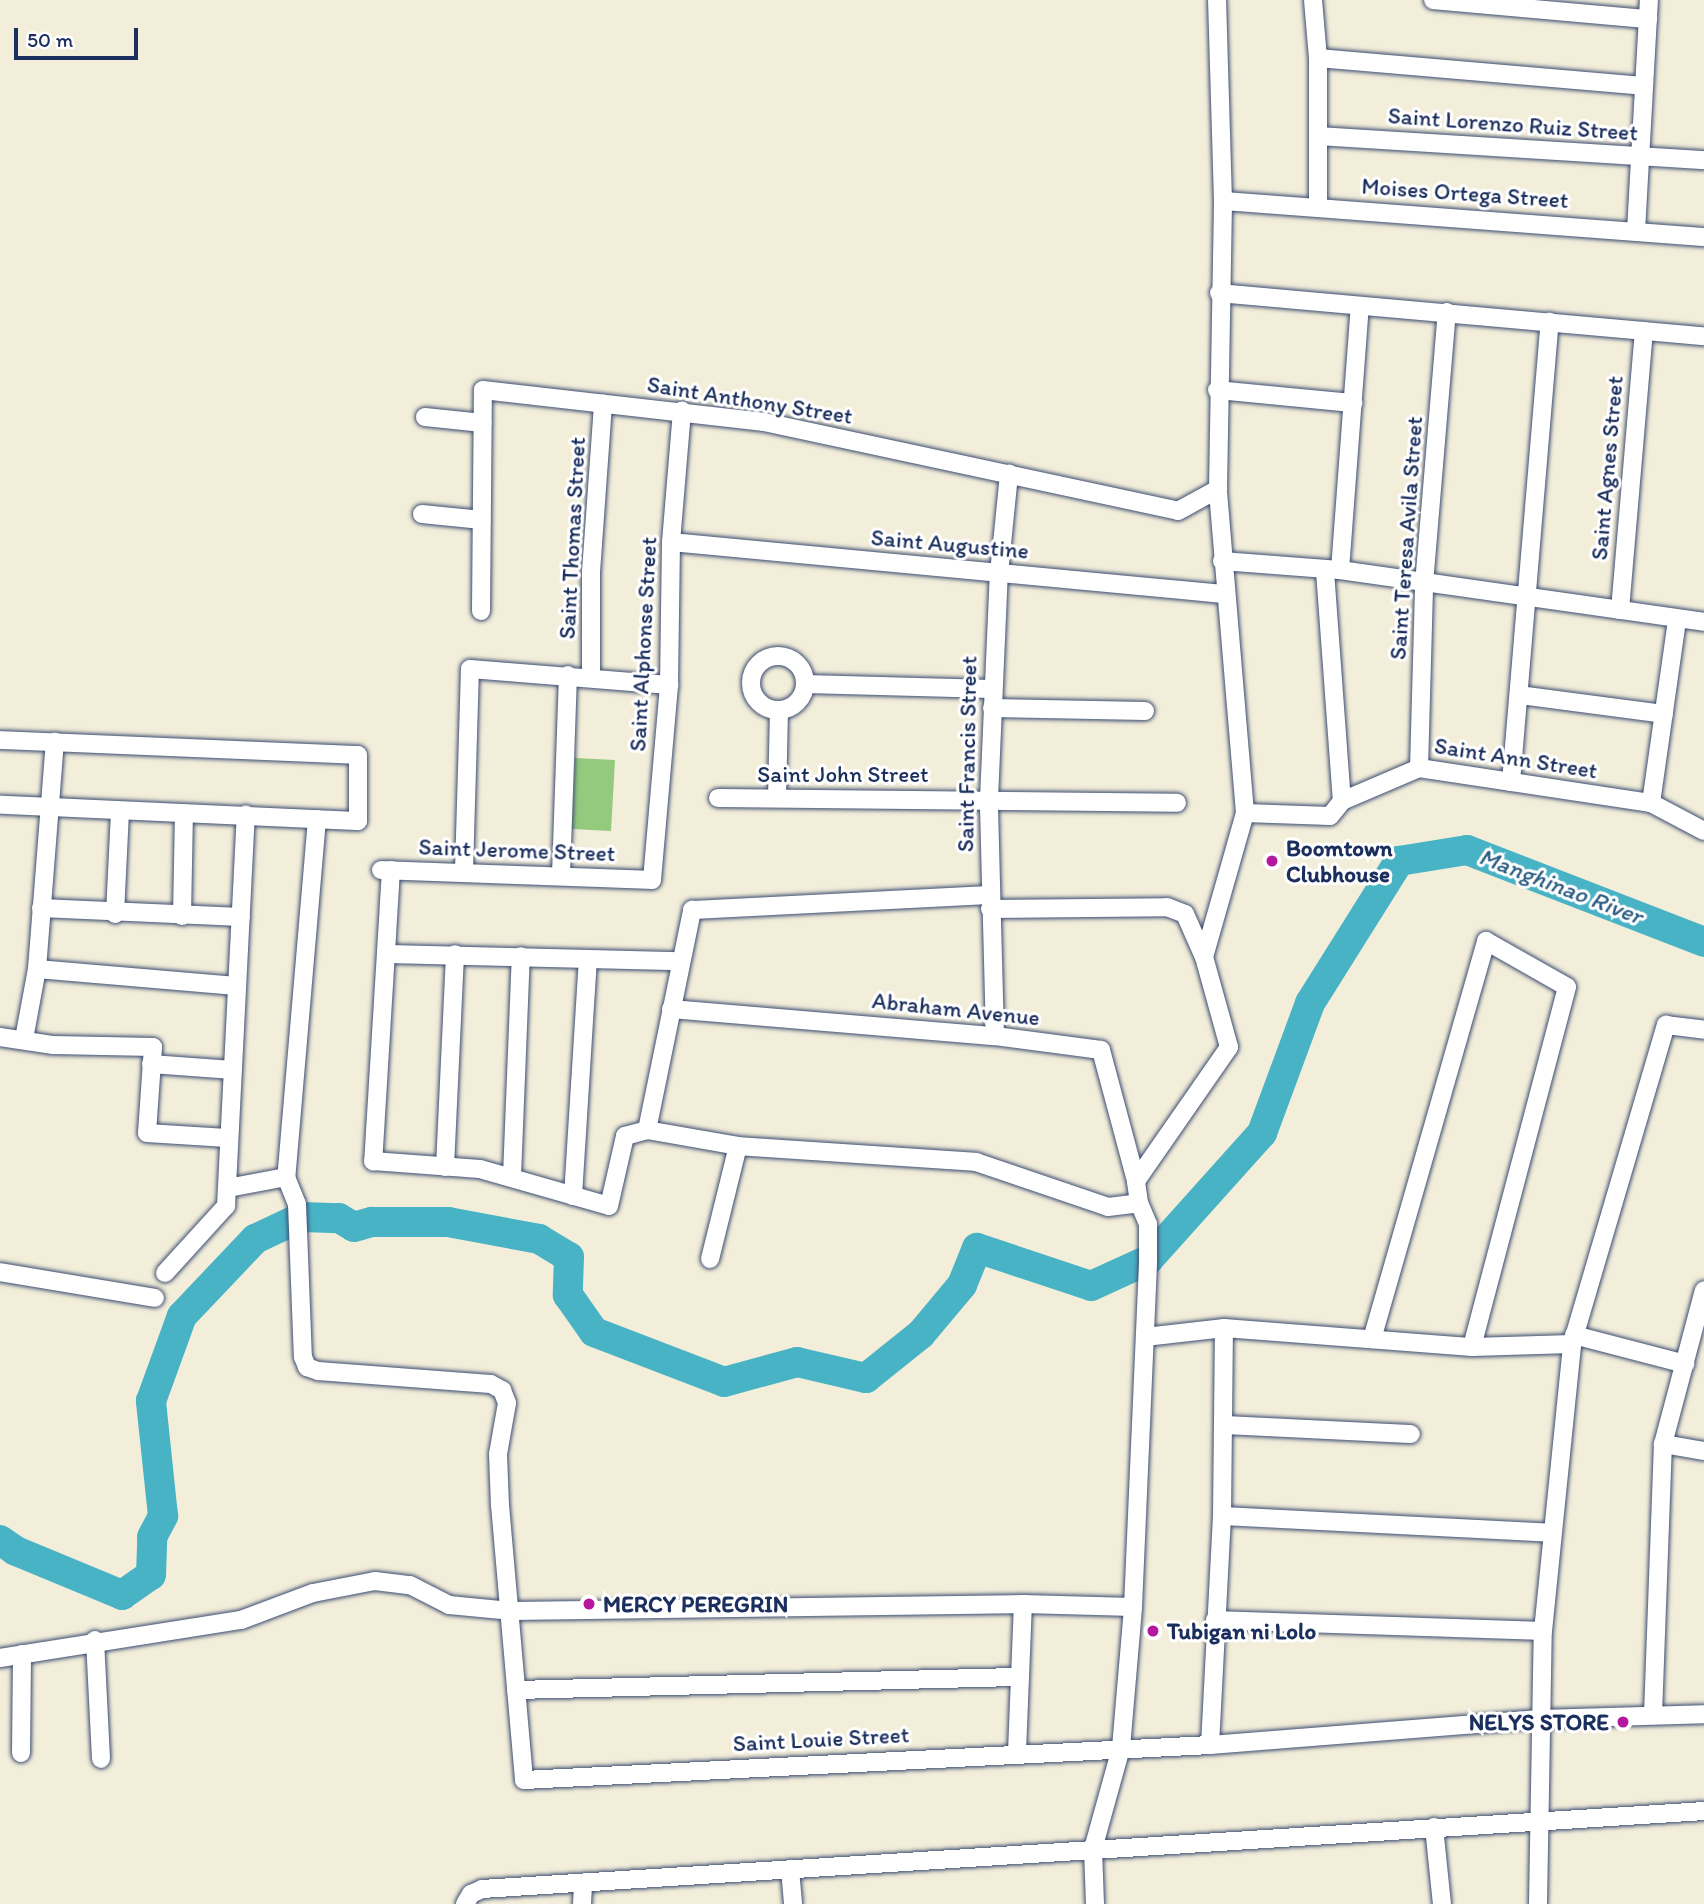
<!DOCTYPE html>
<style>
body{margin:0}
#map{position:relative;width:1704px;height:1904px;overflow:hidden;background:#f3eeda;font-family:Itim,sans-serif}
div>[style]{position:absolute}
.green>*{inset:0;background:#94ca7d}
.river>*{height:30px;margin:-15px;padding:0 15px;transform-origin:15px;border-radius:15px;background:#49b3c6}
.roads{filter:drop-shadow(0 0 2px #3b4c71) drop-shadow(0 0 2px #3b4c71)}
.minor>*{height:18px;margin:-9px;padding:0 9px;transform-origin:9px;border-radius:9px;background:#fff}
.minor>.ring{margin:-9px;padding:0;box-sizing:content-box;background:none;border:18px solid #fff;border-radius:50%}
.dots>*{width:19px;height:19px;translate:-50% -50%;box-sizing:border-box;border:4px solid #fff;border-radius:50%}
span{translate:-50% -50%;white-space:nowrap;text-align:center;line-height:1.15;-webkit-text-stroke:6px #fff;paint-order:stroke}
.street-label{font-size:23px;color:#1b2f5e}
.poi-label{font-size:23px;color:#1b2f5e;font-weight:700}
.left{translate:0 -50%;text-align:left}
.right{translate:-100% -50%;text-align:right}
.water-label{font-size:24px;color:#2b5d82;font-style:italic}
.scale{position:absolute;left:14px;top:28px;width:124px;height:32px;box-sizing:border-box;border:4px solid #1b2f5e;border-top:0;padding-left:9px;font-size:21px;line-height:24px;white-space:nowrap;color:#1b2f5e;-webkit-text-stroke:5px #fff;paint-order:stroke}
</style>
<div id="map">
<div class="green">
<i style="clip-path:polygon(575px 758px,615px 760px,611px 831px,572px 829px)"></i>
</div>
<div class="river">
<i style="left:0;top:1540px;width:19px;rotate:35deg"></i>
<i style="left:16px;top:1551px;width:115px;rotate:22.5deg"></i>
<i style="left:122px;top:1595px;width:35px;rotate:-35deg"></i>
<i style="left:151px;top:1575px;width:38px;rotate:-88deg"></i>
<i style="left:152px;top:1537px;width:24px;rotate:-62deg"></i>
<i style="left:163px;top:1516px;width:116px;rotate:-96deg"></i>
<i style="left:151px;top:1401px;width:90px;rotate:-70deg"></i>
<i style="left:182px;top:1316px;width:106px;rotate:-46.5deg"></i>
<i style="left:255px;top:1239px;width:52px;rotate:-25.1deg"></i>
<i style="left:302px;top:1217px;width:37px;rotate:2deg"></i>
<i style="left:339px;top:1218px;width:17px;rotate:31deg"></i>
<i style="left:354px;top:1227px;width:19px;rotate:-16deg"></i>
<i style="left:372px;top:1222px;width:76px"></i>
<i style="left:448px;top:1222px;width:93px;rotate:10.6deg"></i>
<i style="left:539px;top:1239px;width:35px;rotate:31deg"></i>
<i style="left:569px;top:1257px;width:38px;rotate:92deg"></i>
<i style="left:568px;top:1295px;width:45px;rotate:54.9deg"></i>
<i style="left:594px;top:1332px;width:139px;rotate:21deg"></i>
<i style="left:724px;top:1382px;width:76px;rotate:-15.3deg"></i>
<i style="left:797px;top:1362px;width:71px;rotate:13.1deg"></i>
<i style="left:866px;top:1378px;width:70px;rotate:-38.7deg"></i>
<i style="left:921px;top:1334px;width:64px;rotate:-50.1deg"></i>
<i style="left:962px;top:1285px;width:40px;rotate:-68deg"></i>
<i style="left:977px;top:1248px;width:120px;rotate:18.4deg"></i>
<i style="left:1091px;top:1286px;width:63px;rotate:-24.5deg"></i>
<i style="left:1148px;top:1260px;width:171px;rotate:-48.1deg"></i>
<i style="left:1262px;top:1133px;width:139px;rotate:-69.7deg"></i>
<i style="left:1310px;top:1003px;width:168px;rotate:-57.9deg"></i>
<i style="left:1399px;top:861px;width:69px;rotate:-9.2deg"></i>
<i style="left:1467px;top:850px;width:254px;rotate:21.2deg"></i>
</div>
<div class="roads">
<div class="minor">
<i style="left:1313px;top:0;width:58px;rotate:85.1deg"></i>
<i style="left:1318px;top:58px;width:148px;rotate:90deg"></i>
<i style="left:1433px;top:0;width:216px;rotate:5.1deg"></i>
<i style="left:1318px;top:58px;width:326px;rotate:4.9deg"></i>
<i style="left:1319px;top:136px;width:386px;rotate:3.6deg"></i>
<i style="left:1223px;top:201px;width:482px;rotate:4.3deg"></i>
<i style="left:1636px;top:231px;width:231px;rotate:-86.8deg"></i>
<i style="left:1219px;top:293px;width:487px;rotate:5.1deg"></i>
<i style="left:1217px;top:390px;width:137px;rotate:5.5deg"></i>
<i style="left:425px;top:417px;width:58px;rotate:5.9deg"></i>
<i style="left:422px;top:514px;width:60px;rotate:5.7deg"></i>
<i style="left:671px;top:542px;width:555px;rotate:5.37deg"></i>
<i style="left:1222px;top:561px;width:118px;rotate:4.4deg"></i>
<i style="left:1340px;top:570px;width:368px;rotate:8.1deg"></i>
<i style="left:1340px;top:570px;width:264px;rotate:-85.7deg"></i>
<i style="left:1325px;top:571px;width:231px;rotate:85.8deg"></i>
<i style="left:1620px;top:610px;width:280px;rotate:-85.1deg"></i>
<i style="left:481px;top:611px;width:221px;rotate:-89.5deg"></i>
<i style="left:483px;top:390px;width:283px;rotate:6.5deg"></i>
<i style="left:764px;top:422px;width:423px;rotate:12.1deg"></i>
<i style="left:1178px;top:511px;width:46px;rotate:-28.8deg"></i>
<i class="ring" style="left:751px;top:656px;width:36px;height:36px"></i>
<i style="left:591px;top:676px;width:104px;rotate:-90deg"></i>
<i style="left:591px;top:572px;width:169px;rotate:-85.9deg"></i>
<i style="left:805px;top:684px;width:187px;rotate:1.5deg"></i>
<i style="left:1520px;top:695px;width:145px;rotate:7.5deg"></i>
<i style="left:992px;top:708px;width:153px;rotate:1.1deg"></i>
<i style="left:0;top:740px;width:358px;rotate:2.4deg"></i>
<i style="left:358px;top:755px;width:66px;rotate:90deg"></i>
<i style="left:358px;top:821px;width:358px;rotate:-177.4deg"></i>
<i style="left:1419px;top:768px;width:184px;rotate:-88.4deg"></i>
<i style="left:1424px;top:584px;width:273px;rotate:-85.2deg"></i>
<i style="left:1511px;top:782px;width:462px;rotate:-85.2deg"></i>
<i style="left:718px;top:798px;width:459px;rotate:0.6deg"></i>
<i style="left:777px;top:798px;width:88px;rotate:-88.7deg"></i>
<i style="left:1651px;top:803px;width:185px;rotate:-81.9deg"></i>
<i style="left:1245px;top:813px;width:85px;rotate:2deg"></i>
<i style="left:1330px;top:816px;width:19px;rotate:-51deg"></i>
<i style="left:1342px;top:801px;width:84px;rotate:-23.2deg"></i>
<i style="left:1419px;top:768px;width:235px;rotate:8.6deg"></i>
<i style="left:1651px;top:803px;width:60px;rotate:27.8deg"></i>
<i style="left:317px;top:819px;width:359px;rotate:94.9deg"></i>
<i style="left:286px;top:1177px;width:29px;rotate:68deg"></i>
<i style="left:297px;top:1204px;width:153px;rotate:87.8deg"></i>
<i style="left:303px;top:1357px;width:11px;rotate:68deg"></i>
<i style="left:307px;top:1367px;width:12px;rotate:20deg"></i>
<i style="left:318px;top:1371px;width:173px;rotate:4.3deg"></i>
<i style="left:491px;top:1384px;width:13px;rotate:29deg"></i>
<i style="left:502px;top:1390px;width:14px;rotate:69deg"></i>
<i style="left:507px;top:1403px;width:52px;rotate:100deg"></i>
<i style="left:498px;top:1454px;width:51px;rotate:87.8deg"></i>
<i style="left:500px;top:1505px;width:276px;rotate:85deg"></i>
<i style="left:524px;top:1780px;width:687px;rotate:-2.92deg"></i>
<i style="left:1210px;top:1745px;width:331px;rotate:-4.5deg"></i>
<i style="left:1540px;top:1719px;width:164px;rotate:-1.7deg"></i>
<i style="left:381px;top:870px;width:271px;rotate:2.1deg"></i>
<i style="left:652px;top:880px;width:196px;rotate:-85deg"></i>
<i style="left:669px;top:685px;width:143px;rotate:-89.2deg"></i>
<i style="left:671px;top:542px;width:132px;rotate:-85.2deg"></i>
<i style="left:391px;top:870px;width:292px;rotate:93.5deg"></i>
<i style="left:373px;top:1161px;width:107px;rotate:4.3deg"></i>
<i style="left:480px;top:1169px;width:134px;rotate:16deg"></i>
<i style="left:609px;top:1206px;width:72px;rotate:-77.1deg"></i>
<i style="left:625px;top:1136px;width:23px;rotate:-15deg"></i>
<i style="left:647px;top:1130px;width:92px;rotate:10deg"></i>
<i style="left:738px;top:1146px;width:239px;rotate:3.8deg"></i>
<i style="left:976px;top:1162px;width:139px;rotate:18.8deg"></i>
<i style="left:1108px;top:1207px;width:31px;rotate:-7deg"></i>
<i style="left:464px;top:870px;width:201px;rotate:-88.3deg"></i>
<i style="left:470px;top:669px;width:200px;rotate:4.6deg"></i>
<i style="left:561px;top:875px;width:200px;rotate:-88deg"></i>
<i style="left:41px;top:908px;width:200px;rotate:2.6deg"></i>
<i style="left:990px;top:909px;width:177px;rotate:-0.6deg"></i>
<i style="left:1167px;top:907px;width:19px;rotate:21deg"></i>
<i style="left:1185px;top:914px;width:47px;rotate:66.2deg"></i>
<i style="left:115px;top:914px;width:103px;rotate:-87.2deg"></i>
<i style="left:182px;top:916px;width:103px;rotate:-88.9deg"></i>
<i style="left:387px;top:954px;width:294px;rotate:1.4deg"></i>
<i style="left:37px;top:969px;width:200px;rotate:4.9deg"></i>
<i style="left:671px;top:1009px;width:325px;rotate:4.8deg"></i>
<i style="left:995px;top:1036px;width:107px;rotate:7.5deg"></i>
<i style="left:1101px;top:1050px;width:136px;rotate:75deg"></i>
<i style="left:995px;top:1036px;width:237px;rotate:-91.5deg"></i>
<i style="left:989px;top:799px;width:226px;rotate:-87.5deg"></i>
<i style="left:999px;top:573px;width:100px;rotate:-84.2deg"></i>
<i style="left:0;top:1037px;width:54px;rotate:8.6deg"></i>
<i style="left:53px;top:1045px;width:100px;rotate:1.1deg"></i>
<i style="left:153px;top:1047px;width:86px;rotate:94deg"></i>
<i style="left:147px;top:1133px;width:80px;rotate:3.6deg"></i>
<i style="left:24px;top:1039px;width:71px;rotate:-79.5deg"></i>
<i style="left:37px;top:969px;width:228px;rotate:-85.5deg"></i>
<i style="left:151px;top:1064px;width:82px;rotate:4.2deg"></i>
<i style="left:647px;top:1130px;width:225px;rotate:-78.4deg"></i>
<i style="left:692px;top:910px;width:298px;rotate:-2.9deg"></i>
<i style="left:445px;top:1167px;width:213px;rotate:-87.3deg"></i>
<i style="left:512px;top:1176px;width:220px;rotate:-87.7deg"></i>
<i style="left:228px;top:1188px;width:59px;rotate:-10.7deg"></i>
<i style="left:573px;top:1196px;width:236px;rotate:-86.4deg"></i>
<i style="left:710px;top:1259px;width:116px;rotate:-76.1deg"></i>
<i style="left:0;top:1272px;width:157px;rotate:9.5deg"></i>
<i style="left:165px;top:1273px;width:91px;rotate:-47.7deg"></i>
<i style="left:226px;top:1206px;width:392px;rotate:-87.1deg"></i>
<i style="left:1574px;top:1335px;width:115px;rotate:14.6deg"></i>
<i style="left:1145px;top:1337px;width:80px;rotate:-6.5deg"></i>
<i style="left:1224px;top:1328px;width:249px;rotate:4.4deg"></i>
<i style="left:1472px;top:1347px;width:100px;rotate:-1.7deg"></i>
<i style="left:1372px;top:1339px;width:414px;rotate:-74deg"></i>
<i style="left:1486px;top:941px;width:93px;rotate:29.6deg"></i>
<i style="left:1567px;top:987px;width:372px;rotate:104.8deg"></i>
<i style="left:1224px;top:1425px;width:187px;rotate:2.8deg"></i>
<i style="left:1663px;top:1444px;width:42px;rotate:9.7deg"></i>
<i style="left:1222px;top:1516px;width:330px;rotate:2.9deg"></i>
<i style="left:1215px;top:1620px;width:328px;rotate:1.9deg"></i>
<i style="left:95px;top:1640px;width:119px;rotate:87.1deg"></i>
<i style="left:0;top:1658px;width:244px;rotate:-9deg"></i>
<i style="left:241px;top:1620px;width:77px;rotate:-20.6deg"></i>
<i style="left:313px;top:1593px;width:63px;rotate:-11deg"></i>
<i style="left:375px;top:1581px;width:35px;rotate:7deg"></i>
<i style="left:410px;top:1585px;width:44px;rotate:27.1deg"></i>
<i style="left:449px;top:1605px;width:63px;rotate:5.4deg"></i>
<i style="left:512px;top:1611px;width:511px;rotate:-0.78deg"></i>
<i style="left:1023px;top:1604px;width:110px;rotate:1.6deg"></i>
<i style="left:516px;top:1690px;width:501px;rotate:-1.49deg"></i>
<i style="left:1653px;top:1715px;width:271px;rotate:-87.9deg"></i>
<i style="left:1663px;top:1444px;width:159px;rotate:-75.1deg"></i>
<i style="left:1210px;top:1745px;width:229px;rotate:-87deg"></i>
<i style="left:1222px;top:1516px;width:188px;rotate:-89.4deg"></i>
<i style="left:1017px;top:1752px;width:148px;rotate:-87.7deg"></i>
<i style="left:21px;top:1753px;width:99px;rotate:-89.4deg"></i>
<i style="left:1434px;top:1827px;width:77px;rotate:84.1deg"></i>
<i style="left:790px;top:1869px;width:35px;rotate:85deg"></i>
<i style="left:465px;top:1904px;width:12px;rotate:-59deg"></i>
<i style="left:471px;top:1894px;width:12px;rotate:-24deg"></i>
<i style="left:482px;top:1889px;width:1224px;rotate:-3.65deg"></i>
<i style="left:582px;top:1904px;width:21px;rotate:-87deg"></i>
<i style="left:1095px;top:1904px;width:55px;rotate:-92.1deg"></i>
<i style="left:1093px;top:1849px;width:105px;rotate:-74.5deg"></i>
<i style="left:1121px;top:1748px;width:142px;rotate:-85.1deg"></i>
<i style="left:1133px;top:1607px;width:347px;rotate:-87.5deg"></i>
<i style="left:1148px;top:1260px;width:36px;rotate:-90deg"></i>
<i style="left:1148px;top:1224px;width:23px;rotate:-113deg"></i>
<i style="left:1139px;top:1203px;width:22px;rotate:-98deg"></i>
<i style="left:1136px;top:1181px;width:163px;rotate:-55.2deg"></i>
<i style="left:1229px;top:1047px;width:93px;rotate:-105.5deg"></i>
<i style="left:1204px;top:957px;width:150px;rotate:-74.1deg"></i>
<i style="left:1245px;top:813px;width:325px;rotate:-94.8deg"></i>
<i style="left:1218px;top:489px;width:288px;rotate:-89deg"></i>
<i style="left:1223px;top:201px;width:201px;rotate:-91.7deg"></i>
<i style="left:1538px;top:1904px;width:273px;rotate:-89deg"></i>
<i style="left:1543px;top:1631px;width:288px;rotate:-84.2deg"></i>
<i style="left:1572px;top:1344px;width:333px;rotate:-73.6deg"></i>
<i style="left:1666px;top:1025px;width:38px;rotate:7deg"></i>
</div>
</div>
<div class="dots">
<i style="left:1272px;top:861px;background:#b5179e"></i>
<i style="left:589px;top:1604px;background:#b5179e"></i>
<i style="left:1153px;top:1631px;background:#b5179e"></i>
<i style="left:1623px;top:1722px;background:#b5179e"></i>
</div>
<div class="street-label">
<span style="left:1513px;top:124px;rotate:4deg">Saint Lorenzo Ruiz Street</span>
<span style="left:1465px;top:193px;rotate:4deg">Moises Ortega Street</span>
<span style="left:750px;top:400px;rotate:9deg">Saint Anthony Street</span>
<span style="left:1607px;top:468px;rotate:-85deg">Saint Agnes Street</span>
<span style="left:572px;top:538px;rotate:-87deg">Saint Thomas Street</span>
<span style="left:1406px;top:538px;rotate:-86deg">Saint Teresa Avila Street</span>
<span style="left:950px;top:544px;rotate:5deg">Saint Augustine</span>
<span style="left:643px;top:644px;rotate:-87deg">Saint Alphonse Street</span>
<span style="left:967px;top:754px;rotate:-89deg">Saint Francis Street</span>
<span style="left:1516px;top:758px;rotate:9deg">Saint Ann Street</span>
<span style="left:843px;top:774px">Saint John Street</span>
<span style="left:517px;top:850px;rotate:2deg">Saint Jerome Street</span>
<span style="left:956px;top:1009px;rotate:6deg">Abraham Avenue</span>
<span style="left:821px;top:1739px;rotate:-3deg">Saint Louie Street</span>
</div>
<div class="poi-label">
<span class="left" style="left:1286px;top:861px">Boomtown<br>Clubhouse</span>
<span class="left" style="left:603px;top:1604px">MERCY PEREGRIN</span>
<span class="left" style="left:1167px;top:1631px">Tubigan ni Lolo</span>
<span class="right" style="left:1609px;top:1722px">NELYS STORE</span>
</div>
<div class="water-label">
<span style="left:1561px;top:886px;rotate:21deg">Manghinao River</span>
</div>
<div class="scale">50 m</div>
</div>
